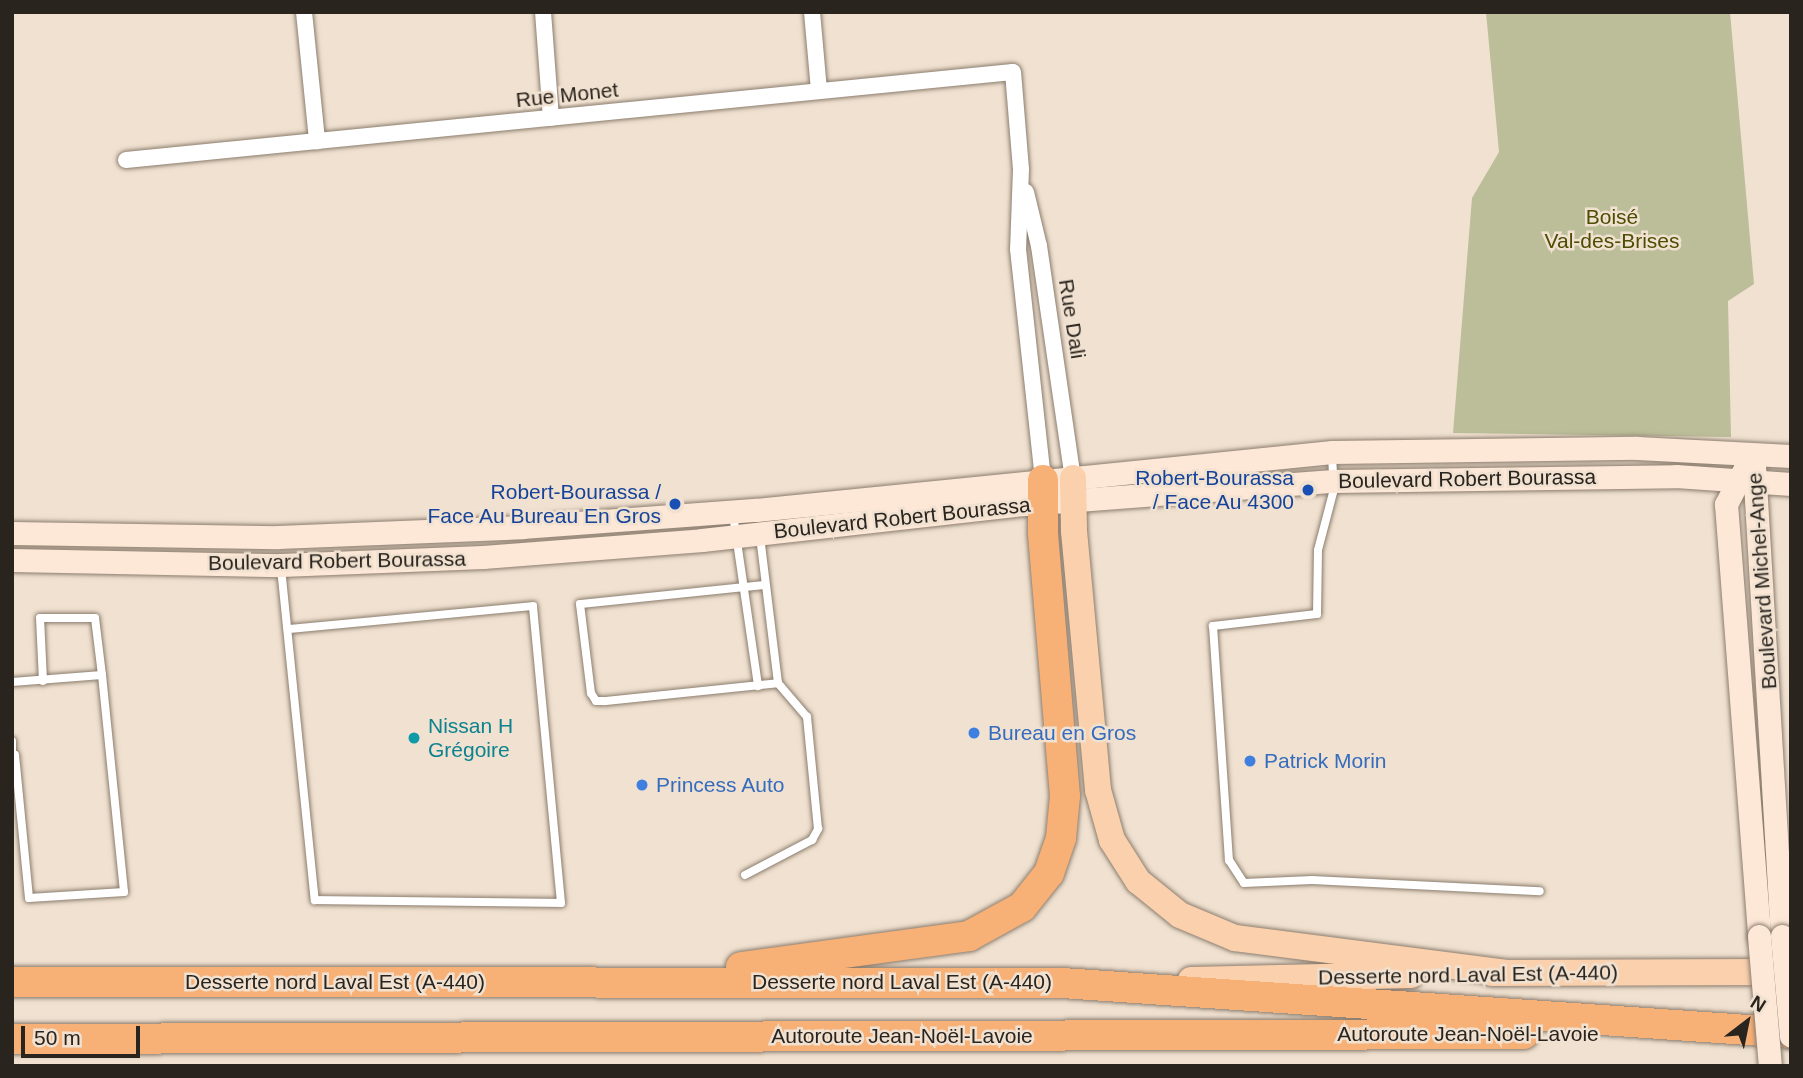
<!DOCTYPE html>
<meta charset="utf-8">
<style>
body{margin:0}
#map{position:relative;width:1803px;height:1078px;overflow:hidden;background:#f0e1d0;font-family:Helvetica,sans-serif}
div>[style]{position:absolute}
.green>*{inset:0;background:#bbbe99}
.roads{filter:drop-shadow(0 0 2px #8b7d6e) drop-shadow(0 0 2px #8b7d6e)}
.lane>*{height:8px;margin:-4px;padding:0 4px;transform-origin:4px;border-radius:4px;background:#fff}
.street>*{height:16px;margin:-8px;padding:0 8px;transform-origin:8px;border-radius:8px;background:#fff}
.secondary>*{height:23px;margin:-11.5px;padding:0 11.5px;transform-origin:11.5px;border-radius:11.5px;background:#fde7d6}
.primary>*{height:26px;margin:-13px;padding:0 13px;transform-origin:13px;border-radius:13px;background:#fad0ad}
.highway>*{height:30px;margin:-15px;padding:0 15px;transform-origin:15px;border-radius:15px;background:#f7b076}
.bridges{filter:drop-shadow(0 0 2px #8b7d6e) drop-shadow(0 0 2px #8b7d6e)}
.secondary-bridge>*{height:23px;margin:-11.5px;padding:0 11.5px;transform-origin:11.5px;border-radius:11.5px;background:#fde7d6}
.dots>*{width:19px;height:19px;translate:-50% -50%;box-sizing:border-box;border:4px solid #f0e1d0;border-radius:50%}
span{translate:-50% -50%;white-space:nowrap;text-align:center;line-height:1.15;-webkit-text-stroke:5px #f0e1d0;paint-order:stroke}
.street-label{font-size:21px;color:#2a241e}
.park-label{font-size:21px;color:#4b4e03}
.transit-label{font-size:21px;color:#164399}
.right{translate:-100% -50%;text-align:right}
.culture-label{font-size:21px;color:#0d838f}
.left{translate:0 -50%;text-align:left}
.shop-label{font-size:21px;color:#366cbe}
.frame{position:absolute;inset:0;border:14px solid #2a241e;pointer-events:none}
.north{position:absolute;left:1712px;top:987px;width:70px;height:70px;-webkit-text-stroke:5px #f0e1d0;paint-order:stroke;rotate:32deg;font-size:19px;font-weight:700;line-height:28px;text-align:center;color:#2a241e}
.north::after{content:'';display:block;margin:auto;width:24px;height:32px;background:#2a241e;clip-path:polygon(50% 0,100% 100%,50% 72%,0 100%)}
.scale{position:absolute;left:21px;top:1026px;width:119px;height:32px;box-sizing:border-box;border:4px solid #2a241e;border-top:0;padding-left:9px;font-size:21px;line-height:24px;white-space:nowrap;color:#2a241e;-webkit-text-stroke:5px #f0e1d0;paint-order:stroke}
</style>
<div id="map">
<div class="green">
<i style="clip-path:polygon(1486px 12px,1730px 12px,1754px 284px,1728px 301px,1731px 437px,1453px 433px,1472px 198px,1499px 152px)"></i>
</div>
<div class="roads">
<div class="lane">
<i style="left:1332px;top:455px;width:34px;rotate:87deg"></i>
<i style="left:1334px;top:489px;width:63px;rotate:104.7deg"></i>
<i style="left:1318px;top:550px;width:64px;rotate:90.9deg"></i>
<i style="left:1317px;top:614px;width:105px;rotate:173.4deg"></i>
<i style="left:1213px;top:626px;width:235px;rotate:86.1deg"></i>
<i style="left:1229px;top:860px;width:27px;rotate:57deg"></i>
<i style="left:1244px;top:883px;width:68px;rotate:-2.5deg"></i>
<i style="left:1312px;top:880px;width:228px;rotate:2.8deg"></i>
<i style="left:733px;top:514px;width:174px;rotate:81.7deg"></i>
<i style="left:281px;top:568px;width:334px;rotate:84.2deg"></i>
<i style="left:315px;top:900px;width:246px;rotate:0.7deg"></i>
<i style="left:561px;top:903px;width:298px;rotate:-95.4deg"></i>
<i style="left:533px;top:606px;width:246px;rotate:174.6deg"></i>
<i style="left:765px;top:585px;width:186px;rotate:174.1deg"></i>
<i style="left:580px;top:604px;width:90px;rotate:83deg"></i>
<i style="left:591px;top:693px;width:9px;rotate:58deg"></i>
<i style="left:596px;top:701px;width:9px"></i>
<i style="left:605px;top:701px;width:174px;rotate:-5.9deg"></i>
<i style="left:43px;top:681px;width:63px;rotate:-92.7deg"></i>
<i style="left:40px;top:618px;width:55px"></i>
<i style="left:95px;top:618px;width:57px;rotate:83deg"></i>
<i style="left:12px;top:682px;width:90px;rotate:-4.4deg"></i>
<i style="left:102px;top:675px;width:218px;rotate:84.2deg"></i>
<i style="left:124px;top:892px;width:95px;rotate:176.4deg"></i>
<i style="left:29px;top:898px;width:144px;rotate:-95.6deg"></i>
<i style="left:12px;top:741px;width:15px;rotate:90deg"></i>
<i style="left:745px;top:875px;width:76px;rotate:-27.6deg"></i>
<i style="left:812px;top:840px;width:13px;rotate:-61deg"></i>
<i style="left:818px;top:829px;width:113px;rotate:-95.6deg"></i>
<i style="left:807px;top:717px;width:45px;rotate:-130.5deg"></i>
<i style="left:778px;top:683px;width:147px;rotate:-97deg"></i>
</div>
<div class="street">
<i style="left:304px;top:12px;width:130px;rotate:84.2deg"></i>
<i style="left:543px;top:12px;width:106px;rotate:85.7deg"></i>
<i style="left:812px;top:12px;width:79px;rotate:84.9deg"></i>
<i style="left:126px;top:160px;width:891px;rotate:-5.67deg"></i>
<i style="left:1013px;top:72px;width:97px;rotate:85.3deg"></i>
<i style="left:1021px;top:169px;width:80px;rotate:92.1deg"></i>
<i style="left:1018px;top:249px;width:232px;rotate:83.8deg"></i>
<i style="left:1026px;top:192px;width:56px;rotate:76.5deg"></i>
<i style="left:1039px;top:246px;width:234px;rotate:81.7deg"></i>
</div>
<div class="secondary">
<i style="left:1754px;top:466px;width:471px;rotate:86.6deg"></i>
<i style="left:1745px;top:468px;width:41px;rotate:117.8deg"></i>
<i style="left:1726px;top:504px;width:433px;rotate:85.6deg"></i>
<i style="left:12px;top:533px;width:266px;rotate:0.9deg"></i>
<i style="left:278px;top:537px;width:244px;rotate:-2.3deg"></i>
<i style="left:522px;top:527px;width:235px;rotate:-4.2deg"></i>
<i style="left:756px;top:510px;width:579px;rotate:-5.75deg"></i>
<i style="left:1332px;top:452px;width:305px;rotate:-0.8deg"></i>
<i style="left:1637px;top:448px;width:154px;rotate:3deg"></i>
<i style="left:12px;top:560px;width:269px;rotate:1.1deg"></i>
<i style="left:281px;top:565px;width:202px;rotate:-2.3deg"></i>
<i style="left:483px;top:557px;width:220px;rotate:-4.4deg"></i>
<i style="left:702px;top:540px;width:312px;rotate:-6.4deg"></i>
<i style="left:1012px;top:505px;width:322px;rotate:-4.3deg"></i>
<i style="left:1333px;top:481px;width:343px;rotate:-0.8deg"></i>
<i style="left:1676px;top:476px;width:115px;rotate:4deg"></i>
</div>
<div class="primary">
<i style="left:1073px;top:478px;width:53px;rotate:88.9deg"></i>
<i style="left:1074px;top:531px;width:260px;rotate:84.7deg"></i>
<i style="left:1098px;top:790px;width:52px;rotate:74.4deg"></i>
<i style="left:1112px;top:840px;width:49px;rotate:57.6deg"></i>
<i style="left:1138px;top:881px;width:54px;rotate:39deg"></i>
<i style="left:1180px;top:915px;width:60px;rotate:22.7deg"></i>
<i style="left:1235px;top:938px;width:274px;rotate:7.3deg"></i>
<i style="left:1492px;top:973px;width:294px;rotate:-0.2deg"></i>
<i style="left:1191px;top:980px;width:220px;rotate:-1.3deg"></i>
</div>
<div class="highway">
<i style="left:741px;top:967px;width:230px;rotate:-7.7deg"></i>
<i style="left:969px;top:936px;width:60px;rotate:-28.7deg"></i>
<i style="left:1022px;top:907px;width:43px;rotate:-51.5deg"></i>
<i style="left:1049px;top:873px;width:37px;rotate:-71deg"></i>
<i style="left:1061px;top:838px;width:42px;rotate:-84.6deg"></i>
<i style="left:1065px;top:796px;width:265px;rotate:-94.8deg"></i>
<i style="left:1043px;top:532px;width:52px;rotate:-90deg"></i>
<i style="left:12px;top:982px;width:1050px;rotate:0.05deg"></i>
<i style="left:1062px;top:983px;width:731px;rotate:3.92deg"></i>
<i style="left:12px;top:1039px;width:1512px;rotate:-0.19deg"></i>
</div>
</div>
<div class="bridges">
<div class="secondary-bridge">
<i style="left:1759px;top:936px;width:130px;rotate:85.2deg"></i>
<i style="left:1782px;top:936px;width:100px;rotate:84.9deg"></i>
</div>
</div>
<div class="dots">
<i style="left:1308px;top:490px;background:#1a4fb4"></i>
<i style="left:675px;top:504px;background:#1a4fb4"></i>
<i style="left:974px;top:733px;background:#3f7fe0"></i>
<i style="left:414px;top:738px;background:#0f9aa8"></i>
<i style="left:1250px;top:761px;background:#3f7fe0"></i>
<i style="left:642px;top:785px;background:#3f7fe0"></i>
</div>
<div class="street-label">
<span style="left:567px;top:95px;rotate:-6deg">Rue Monet</span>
<span style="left:1072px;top:319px;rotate:81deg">Rue Dali</span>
<span style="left:1467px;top:479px;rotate:-1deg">Boulevard Robert Bourassa</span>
<span style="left:902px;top:518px;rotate:-6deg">Boulevard Robert Bourassa</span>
<span style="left:337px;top:561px;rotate:-1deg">Boulevard Robert Bourassa</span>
<span style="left:1762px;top:581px;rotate:-94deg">Boulevard Michel-Ange</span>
<span style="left:1468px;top:975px;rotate:-1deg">Desserte nord Laval Est (A-440)</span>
<span style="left:335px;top:982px">Desserte nord Laval Est (A-440)</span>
<span style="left:902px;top:982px">Desserte nord Laval Est (A-440)</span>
<span style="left:1468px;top:1034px">Autoroute Jean-Noël-Lavoie</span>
<span style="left:902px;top:1036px">Autoroute Jean-Noël-Lavoie</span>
</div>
<div class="park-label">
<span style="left:1612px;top:229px">Boisé<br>Val-des-Brises</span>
</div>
<div class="transit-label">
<span class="right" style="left:1294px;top:490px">Robert-Bourassa<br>/ Face Au 4300</span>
<span class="right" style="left:661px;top:504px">Robert-Bourassa /<br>Face Au Bureau En Gros</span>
</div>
<div class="culture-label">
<span class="left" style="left:428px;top:738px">Nissan H<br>Grégoire</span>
</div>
<div class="shop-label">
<span class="left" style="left:988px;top:733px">Bureau en Gros</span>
<span class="left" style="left:1264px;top:761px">Patrick Morin</span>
<span class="left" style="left:656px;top:785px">Princess Auto</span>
</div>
<div class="frame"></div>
<div class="north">N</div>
<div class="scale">50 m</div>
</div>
